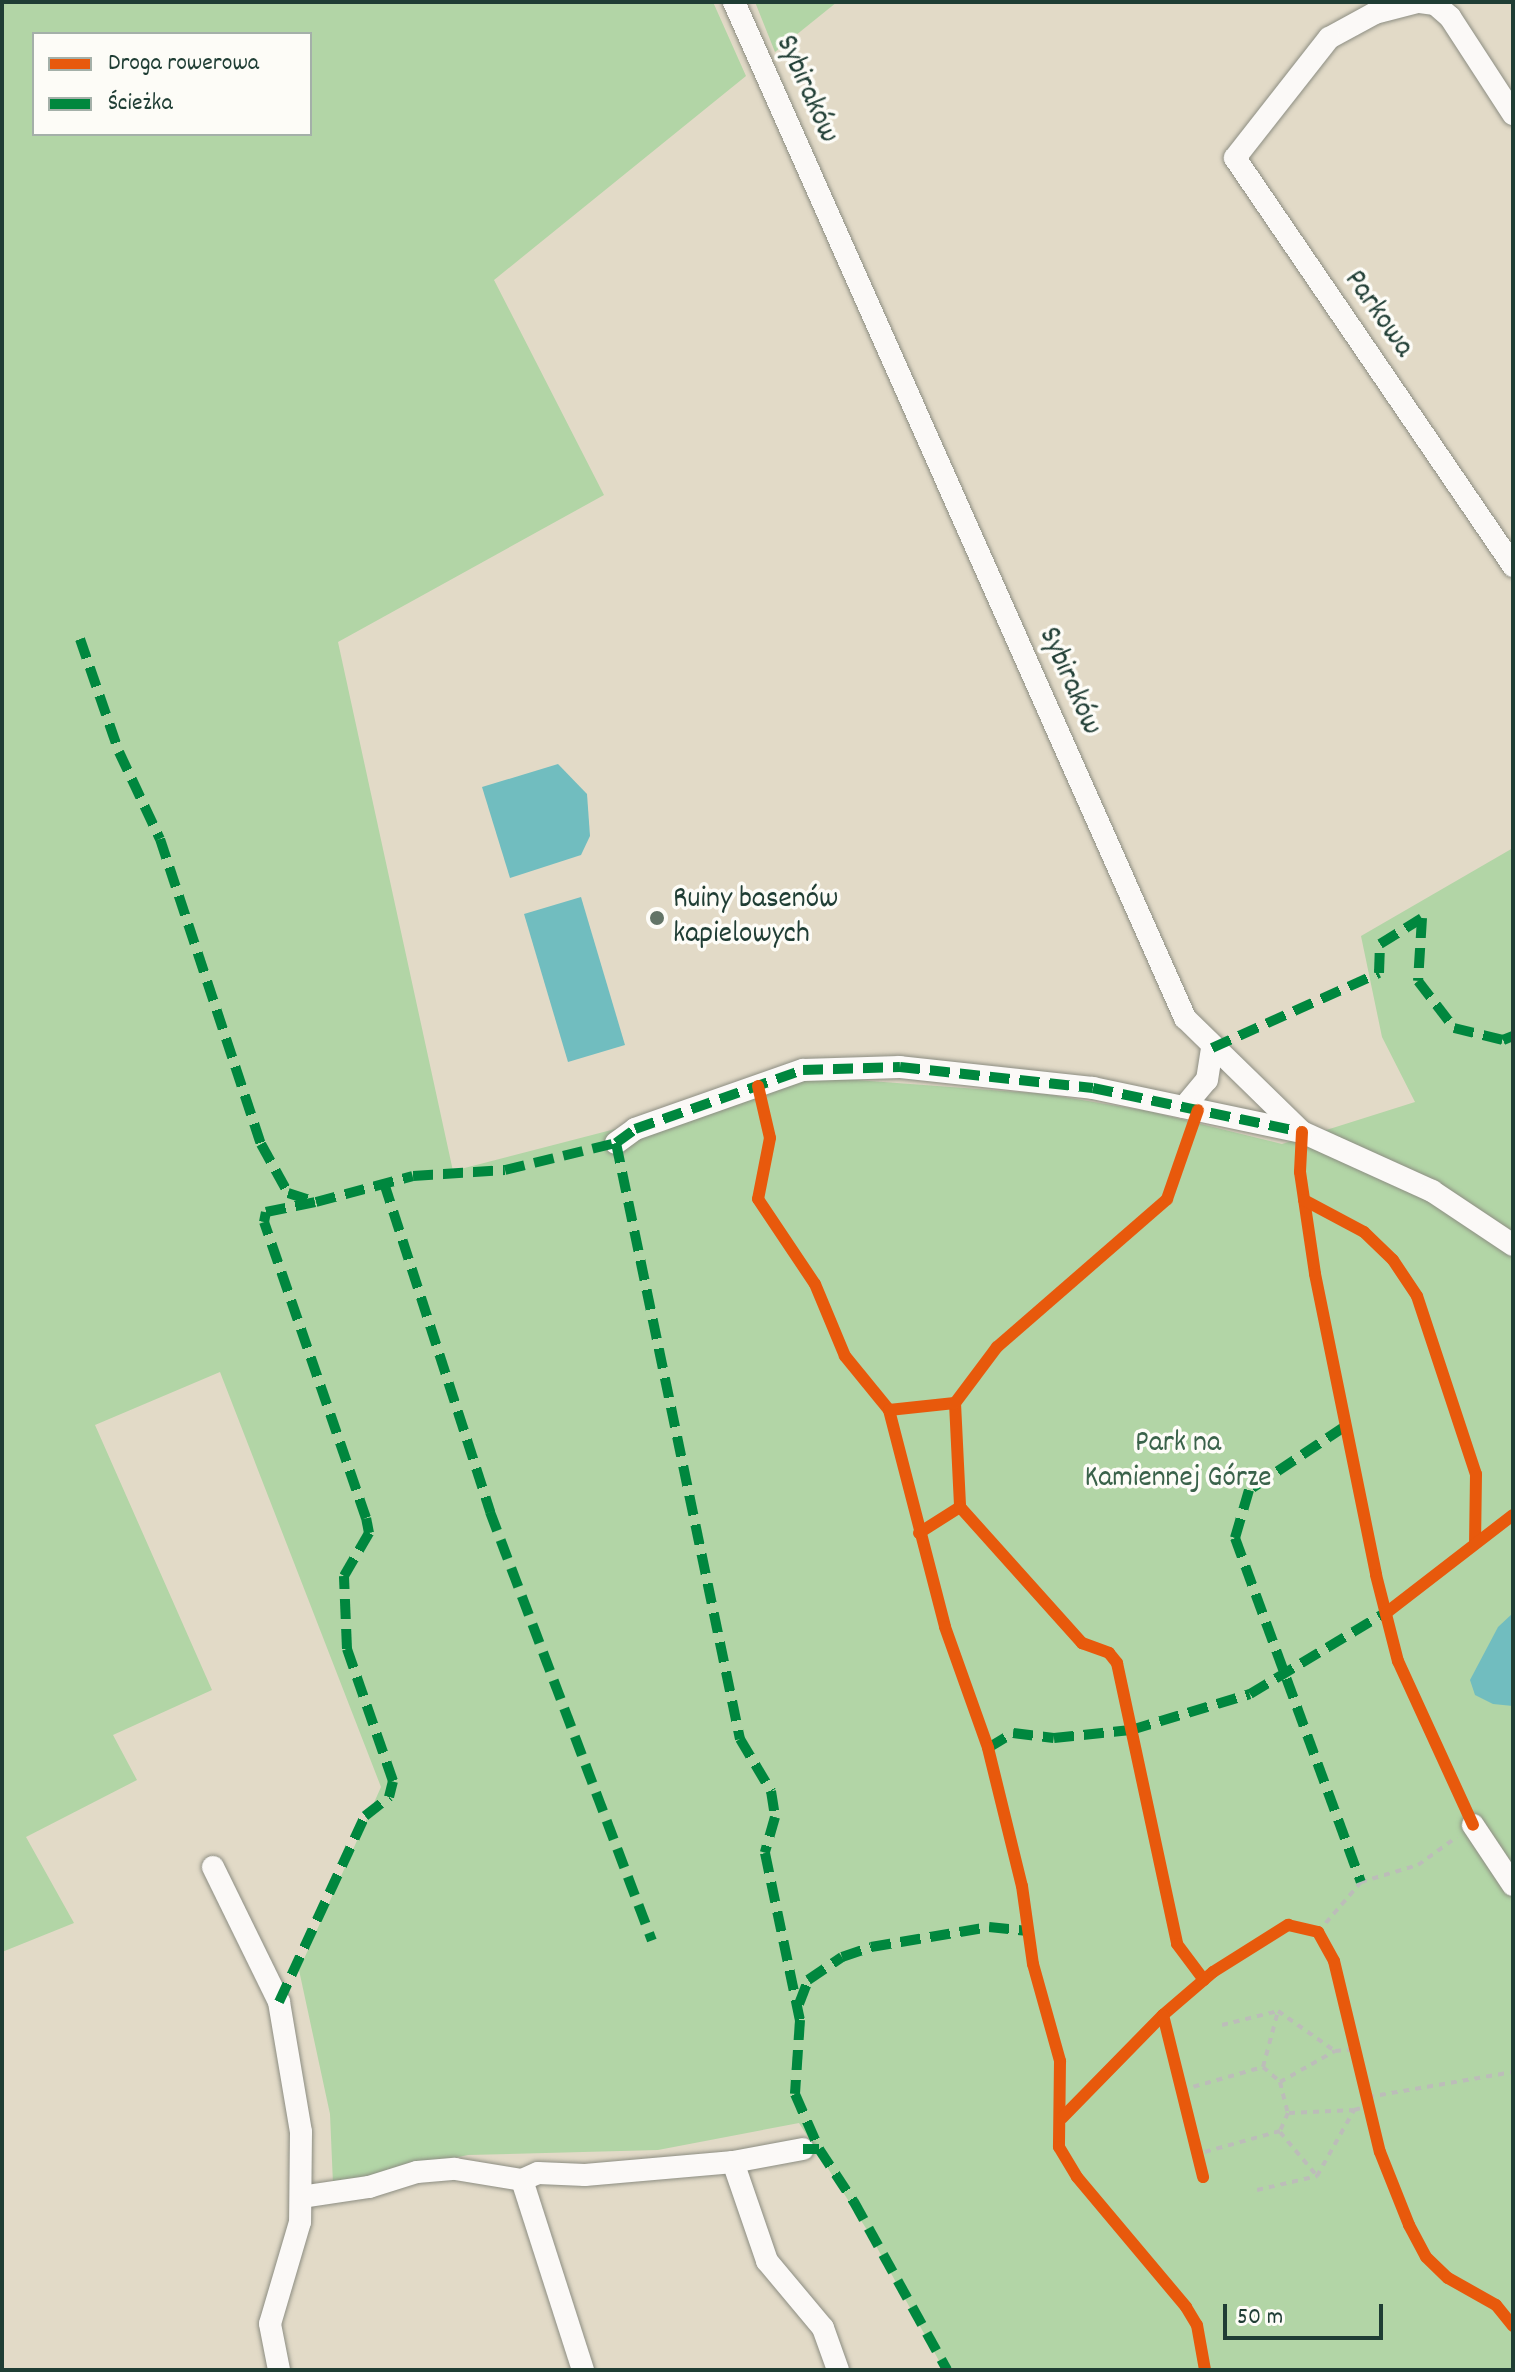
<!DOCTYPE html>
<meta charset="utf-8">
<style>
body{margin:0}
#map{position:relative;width:1515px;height:2372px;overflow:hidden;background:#e2dac7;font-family:Dekko,sans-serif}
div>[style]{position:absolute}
.green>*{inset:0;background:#b2d5a6}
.water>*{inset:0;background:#71bdbf}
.path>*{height:4px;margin-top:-2px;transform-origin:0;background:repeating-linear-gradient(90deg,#bcbdb9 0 6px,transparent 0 12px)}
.roads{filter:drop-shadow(0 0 2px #8c8d82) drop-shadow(0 0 2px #8c8d82)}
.street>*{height:22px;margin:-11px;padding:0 11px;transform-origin:11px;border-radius:11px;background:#fbf9f7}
.quiet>*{height:10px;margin-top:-5px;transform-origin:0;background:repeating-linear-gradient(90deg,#00873e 0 20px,transparent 0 30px)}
.cycleway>*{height:12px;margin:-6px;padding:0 6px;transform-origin:6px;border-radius:6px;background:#e8590c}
.dots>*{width:22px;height:22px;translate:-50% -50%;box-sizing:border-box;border:4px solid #fdfcf7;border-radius:50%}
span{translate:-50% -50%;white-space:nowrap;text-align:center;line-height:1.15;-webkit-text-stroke:7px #fdfcf7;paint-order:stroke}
.street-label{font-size:30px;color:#1f3d34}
.poi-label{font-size:30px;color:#1f3d34}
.left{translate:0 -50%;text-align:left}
.park-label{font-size:30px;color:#3a624a}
.frame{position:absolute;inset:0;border:4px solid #1f3d34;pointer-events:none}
.legend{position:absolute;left:32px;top:32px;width:280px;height:104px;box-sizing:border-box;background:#fdfcf7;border:2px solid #a4b0a9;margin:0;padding:10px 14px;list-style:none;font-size:24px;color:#1f3d34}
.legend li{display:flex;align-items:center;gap:16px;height:40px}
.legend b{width:40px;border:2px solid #a4b0a9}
.scale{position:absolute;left:1223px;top:2304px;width:160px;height:36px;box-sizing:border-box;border:4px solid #1f3d34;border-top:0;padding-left:10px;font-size:24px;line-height:28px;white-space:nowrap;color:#1f3d34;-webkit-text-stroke:6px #fdfcf7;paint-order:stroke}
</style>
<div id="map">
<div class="green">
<i style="clip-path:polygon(evenodd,2px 2px,713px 2px,746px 76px,494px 280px,604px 495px,338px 642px,453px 1171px,816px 1077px,1046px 1094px,1148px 1111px,1282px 1144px,1415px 1102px,1382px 1037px,1361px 936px,1513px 848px,1513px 2370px,944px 2370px,869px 2233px,799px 2123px,658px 2150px,468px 2155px,333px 2184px,330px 2114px,299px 1970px,381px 1787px,220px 1372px,95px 1425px,212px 1690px,113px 1735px,137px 1780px,26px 1837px,74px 1923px,2px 1952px,2px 2px,34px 34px,310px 34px,310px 134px,34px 134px,34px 34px)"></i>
<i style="clip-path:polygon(755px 2px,837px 2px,775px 52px)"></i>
</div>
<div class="water">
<i style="clip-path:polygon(558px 764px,587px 794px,590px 836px,581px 855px,510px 878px,482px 787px)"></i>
<i style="clip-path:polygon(581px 897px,625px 1045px,568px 1062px,524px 914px)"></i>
<i style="clip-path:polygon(1513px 1613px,1513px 1706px,1493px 1704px,1475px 1695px,1470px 1680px,1498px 1627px)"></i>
</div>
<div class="path">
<i style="left:1318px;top:1932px;width:66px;rotate:-49.3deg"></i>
<i style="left:1361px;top:1882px;width:59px;rotate:-16.6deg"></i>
<i style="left:1418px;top:1865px;width:48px;rotate:-35.7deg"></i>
<i style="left:1222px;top:2025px;width:58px;rotate:-14deg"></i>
<i style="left:1278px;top:2011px;width:70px;rotate:35.1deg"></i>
<i style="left:1335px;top:2051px;width:22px;rotate:-5deg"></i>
<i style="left:1263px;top:2067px;width:58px;rotate:-75deg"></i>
<i style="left:1280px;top:2082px;width:63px;rotate:-29.4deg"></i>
<i style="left:1182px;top:2090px;width:84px;rotate:-15.9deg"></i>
<i style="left:1263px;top:2067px;width:23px;rotate:41deg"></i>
<i style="left:1280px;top:2082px;width:32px;rotate:76deg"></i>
<i style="left:1288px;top:2113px;width:20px;rotate:114deg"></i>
<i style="left:1280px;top:2131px;width:86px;rotate:164.5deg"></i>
<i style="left:1368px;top:2097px;width:147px;rotate:-9.8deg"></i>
<i style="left:1289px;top:2113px;width:65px;rotate:-2.6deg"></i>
<i style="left:1280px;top:2132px;width:57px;rotate:49.9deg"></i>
<i style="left:1257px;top:2190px;width:62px;rotate:-13.1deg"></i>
<i style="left:1317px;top:2176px;width:76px;rotate:-60.7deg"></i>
<i style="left:1354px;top:2110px;width:15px;rotate:-16deg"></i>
<i style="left:1368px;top:2106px;width:48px;rotate:75.4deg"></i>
<i style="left:1380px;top:2152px;width:115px;rotate:66.3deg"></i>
<i style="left:1426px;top:2257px;width:30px;rotate:44deg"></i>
<i style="left:1448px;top:2278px;width:55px;rotate:29.4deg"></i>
<i style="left:1496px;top:2305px;width:27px;rotate:51deg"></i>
</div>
<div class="roads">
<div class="street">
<i style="left:734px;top:2px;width:1112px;rotate:66.06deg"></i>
<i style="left:1185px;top:1018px;width:163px;rotate:44.3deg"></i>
<i style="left:1302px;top:1132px;width:143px;rotate:24.4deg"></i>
<i style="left:1432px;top:1191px;width:97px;rotate:33.7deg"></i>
<i style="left:1417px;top:2px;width:43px;rotate:165.3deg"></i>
<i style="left:1375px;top:13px;width:52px;rotate:151.5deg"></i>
<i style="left:1329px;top:38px;width:152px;rotate:128.1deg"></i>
<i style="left:1235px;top:158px;width:494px;rotate:55.7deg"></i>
<i style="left:1420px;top:2px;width:15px;rotate:8deg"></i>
<i style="left:1435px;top:4px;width:20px;rotate:41deg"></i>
<i style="left:1450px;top:17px;width:116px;rotate:57deg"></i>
<i style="left:1184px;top:1107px;width:35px;rotate:-50deg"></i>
<i style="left:1207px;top:1080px;width:32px;rotate:-81deg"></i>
<i style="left:616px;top:1143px;width:24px;rotate:-36deg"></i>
<i style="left:635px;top:1129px;width:178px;rotate:-19.4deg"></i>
<i style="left:803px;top:1070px;width:97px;rotate:-1.8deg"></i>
<i style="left:900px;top:1067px;width:194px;rotate:6.2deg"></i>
<i style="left:1093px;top:1088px;width:213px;rotate:11.9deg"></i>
<i style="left:1473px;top:1825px;width:72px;rotate:56.3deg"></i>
<i style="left:213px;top:1867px;width:150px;rotate:63.9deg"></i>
<i style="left:279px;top:2002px;width:132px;rotate:80.4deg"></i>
<i style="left:301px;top:2132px;width:90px;rotate:90.6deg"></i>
<i style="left:300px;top:2222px;width:106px;rotate:106.4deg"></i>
<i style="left:270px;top:2324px;width:47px;rotate:78.9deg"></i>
<i style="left:733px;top:2162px;width:71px;rotate:-10.5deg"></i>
<i style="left:522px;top:2180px;width:200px;rotate:72.2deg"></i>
<i style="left:301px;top:2197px;width:69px;rotate:-8.4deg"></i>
<i style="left:369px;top:2187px;width:50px;rotate:-17.4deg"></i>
<i style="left:417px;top:2172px;width:38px;rotate:-5deg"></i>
<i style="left:455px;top:2169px;width:68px;rotate:9.3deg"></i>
<i style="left:522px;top:2180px;width:17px;rotate:-24deg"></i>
<i style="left:538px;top:2173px;width:47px;rotate:2.4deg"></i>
<i style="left:585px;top:2175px;width:149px;rotate:-5deg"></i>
<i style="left:733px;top:2162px;width:105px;rotate:71deg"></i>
<i style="left:767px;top:2261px;width:87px;rotate:50.1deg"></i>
<i style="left:823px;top:2328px;width:45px;rotate:70.3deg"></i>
</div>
</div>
<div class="quiet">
<i style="left:80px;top:639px;width:120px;rotate:71deg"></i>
<i style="left:119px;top:752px;width:96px;rotate:64.8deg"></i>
<i style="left:160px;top:839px;width:321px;rotate:71.7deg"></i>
<i style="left:261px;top:1144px;width:56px;rotate:61.1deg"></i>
<i style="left:288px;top:1193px;width:29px;rotate:18deg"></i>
<i style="left:316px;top:1202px;width:100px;rotate:-15deg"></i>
<i style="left:413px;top:1176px;width:92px;rotate:-3.7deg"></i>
<i style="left:505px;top:1170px;width:114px;rotate:-13.7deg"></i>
<i style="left:616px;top:1143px;width:609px;rotate:78.25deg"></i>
<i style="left:740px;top:1739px;width:61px;rotate:59.2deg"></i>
<i style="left:771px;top:1791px;width:26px;rotate:81deg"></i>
<i style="left:775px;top:1817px;width:37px;rotate:106deg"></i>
<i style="left:765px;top:1853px;width:171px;rotate:78.2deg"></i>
<i style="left:800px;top:2020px;width:74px;rotate:93.9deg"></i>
<i style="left:795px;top:2094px;width:60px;rotate:66.4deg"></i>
<i style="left:1212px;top:1048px;width:183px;rotate:-24.2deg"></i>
<i style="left:1379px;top:973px;width:29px;rotate:-88deg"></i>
<i style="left:1380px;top:944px;width:49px;rotate:-31.8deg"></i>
<i style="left:1422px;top:918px;width:63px;rotate:93.6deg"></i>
<i style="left:1418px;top:981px;width:59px;rotate:52.5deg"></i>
<i style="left:1454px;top:1028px;width:50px;rotate:13.8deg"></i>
<i style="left:1503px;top:1040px;width:11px;rotate:-22deg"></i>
<i style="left:616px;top:1143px;width:24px;rotate:-36deg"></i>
<i style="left:635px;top:1129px;width:178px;rotate:-19.4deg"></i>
<i style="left:803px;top:1070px;width:97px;rotate:-1.8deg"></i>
<i style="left:900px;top:1067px;width:194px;rotate:6.2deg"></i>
<i style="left:1093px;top:1088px;width:214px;rotate:11.9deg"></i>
<i style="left:1302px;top:1132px;width:6px;rotate:90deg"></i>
<i style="left:384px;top:1183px;width:346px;rotate:72.1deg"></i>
<i style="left:490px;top:1512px;width:458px;rotate:69.3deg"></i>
<i style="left:1344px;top:1427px;width:114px;rotate:146.4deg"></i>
<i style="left:1249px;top:1490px;width:50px;rotate:106.3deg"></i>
<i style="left:1235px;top:1538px;width:366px;rotate:69.9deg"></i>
<i style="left:988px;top:1748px;width:29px;rotate:-31deg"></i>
<i style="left:1013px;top:1733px;width:41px;rotate:7deg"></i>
<i style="left:1054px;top:1738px;width:77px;rotate:-5.9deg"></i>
<i style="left:1131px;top:1730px;width:124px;rotate:-16.8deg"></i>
<i style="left:1250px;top:1694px;width:163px;rotate:-31deg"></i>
<i style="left:279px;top:2002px;width:205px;rotate:-65.2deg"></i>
<i style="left:365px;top:1816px;width:31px;rotate:-38deg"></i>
<i style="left:389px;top:1797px;width:16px;rotate:-76deg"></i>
<i style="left:393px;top:1781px;width:140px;rotate:-109.2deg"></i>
<i style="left:347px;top:1649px;width:73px;rotate:-92.4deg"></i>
<i style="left:344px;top:1576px;width:50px;rotate:-59.8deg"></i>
<i style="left:369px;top:1533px;width:15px;rotate:-101deg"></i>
<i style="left:366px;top:1518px;width:313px;rotate:-109deg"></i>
<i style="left:264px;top:1222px;width:10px;rotate:-79deg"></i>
<i style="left:266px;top:1212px;width:50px;rotate:-11.5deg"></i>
<i style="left:799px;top:2004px;width:26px;rotate:-69deg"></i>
<i style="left:808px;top:1980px;width:41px;rotate:-34.1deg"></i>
<i style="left:842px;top:1957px;width:31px;rotate:-19deg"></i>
<i style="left:871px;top:1947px;width:120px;rotate:-9.6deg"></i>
<i style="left:989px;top:1927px;width:39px;rotate:6deg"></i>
<i style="left:803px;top:2149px;width:16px"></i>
<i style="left:819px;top:2149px;width:64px;rotate:56.6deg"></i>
<i style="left:854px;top:2202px;width:192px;rotate:61deg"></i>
</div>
<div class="cycleway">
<i style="left:758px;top:1086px;width:53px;rotate:77deg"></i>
<i style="left:770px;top:1138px;width:62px;rotate:101.1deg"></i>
<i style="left:758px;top:1199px;width:102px;rotate:56.2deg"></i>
<i style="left:815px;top:1284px;width:78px;rotate:67.4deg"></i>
<i style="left:845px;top:1356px;width:70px;rotate:50.8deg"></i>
<i style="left:889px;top:1410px;width:224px;rotate:75.5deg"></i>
<i style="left:945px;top:1627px;width:128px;rotate:70.4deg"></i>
<i style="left:988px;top:1748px;width:142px;rotate:76.2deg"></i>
<i style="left:1022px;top:1886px;width:79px;rotate:82deg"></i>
<i style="left:1033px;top:1964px;width:101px;rotate:74.4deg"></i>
<i style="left:1060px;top:2061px;width:86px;rotate:90.7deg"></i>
<i style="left:1059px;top:2147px;width:35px;rotate:59deg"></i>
<i style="left:1077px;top:2177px;width:170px;rotate:50deg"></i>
<i style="left:1186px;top:2307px;width:21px;rotate:59deg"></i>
<i style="left:1197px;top:2325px;width:46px;rotate:79.9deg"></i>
<i style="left:1302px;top:1132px;width:40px;rotate:92.9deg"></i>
<i style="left:1300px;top:1172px;width:103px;rotate:81.6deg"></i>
<i style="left:1315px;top:1274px;width:307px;rotate:78.5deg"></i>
<i style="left:1376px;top:1575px;width:89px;rotate:75.7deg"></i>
<i style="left:1398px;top:1661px;width:180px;rotate:65.4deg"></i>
<i style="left:1304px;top:1200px;width:68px;rotate:28.1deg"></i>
<i style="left:1364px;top:1232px;width:40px;rotate:44deg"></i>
<i style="left:1393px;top:1260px;width:43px;rotate:56.3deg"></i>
<i style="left:1417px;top:1296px;width:188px;rotate:71.7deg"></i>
<i style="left:1476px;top:1474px;width:68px;rotate:90.8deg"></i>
<i style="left:955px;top:1403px;width:104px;rotate:87.2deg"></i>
<i style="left:889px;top:1410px;width:66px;rotate:-6.1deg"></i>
<i style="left:955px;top:1403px;width:70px;rotate:-53.1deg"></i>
<i style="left:997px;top:1347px;width:225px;rotate:-41deg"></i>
<i style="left:1167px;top:1199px;width:94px;rotate:-70.8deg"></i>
<i style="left:919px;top:1533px;width:49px;rotate:-32.4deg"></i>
<i style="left:960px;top:1507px;width:183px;rotate:48.1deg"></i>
<i style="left:1082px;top:1643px;width:29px;rotate:20deg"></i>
<i style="left:1109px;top:1653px;width:13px;rotate:51deg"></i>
<i style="left:1117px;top:1663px;width:287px;rotate:77.9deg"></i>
<i style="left:1177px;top:1944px;width:45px;rotate:53.1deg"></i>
<i style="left:1386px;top:1613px;width:160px;rotate:-37.7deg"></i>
<i style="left:1163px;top:2015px;width:66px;rotate:-40.7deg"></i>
<i style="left:1213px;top:1972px;width:89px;rotate:-32.1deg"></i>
<i style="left:1288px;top:1925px;width:31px;rotate:13deg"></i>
<i style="left:1318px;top:1932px;width:33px;rotate:61deg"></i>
<i style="left:1334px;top:1961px;width:196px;rotate:76.5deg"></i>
<i style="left:1380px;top:2152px;width:79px;rotate:68.3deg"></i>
<i style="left:1409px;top:2225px;width:36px;rotate:62deg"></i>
<i style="left:1426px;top:2257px;width:30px;rotate:44deg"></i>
<i style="left:1448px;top:2278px;width:55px;rotate:29.4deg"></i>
<i style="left:1496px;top:2305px;width:27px;rotate:51deg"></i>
<i style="left:1062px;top:2118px;width:144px;rotate:-45.6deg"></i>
<i style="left:1163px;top:2015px;width:167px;rotate:76.1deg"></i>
</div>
<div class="dots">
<i style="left:657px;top:918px;background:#637467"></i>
</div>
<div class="street-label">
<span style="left:805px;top:90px;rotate:66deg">Sybiraków</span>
<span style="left:1377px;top:315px;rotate:55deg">Parkowa</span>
<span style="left:1068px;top:682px;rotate:66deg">Sybiraków</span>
</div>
<div class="poi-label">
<span class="left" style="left:673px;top:918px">Ruiny basenów<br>kapielowych</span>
</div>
<div class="park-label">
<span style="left:1178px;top:1462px">Park na<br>Kamiennej Górze</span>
</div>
<div class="frame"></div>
<ul class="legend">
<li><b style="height:10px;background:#e8590c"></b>Droga rowerowa</li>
<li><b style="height:10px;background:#00873e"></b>Ścieżka</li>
</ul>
<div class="scale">50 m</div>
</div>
